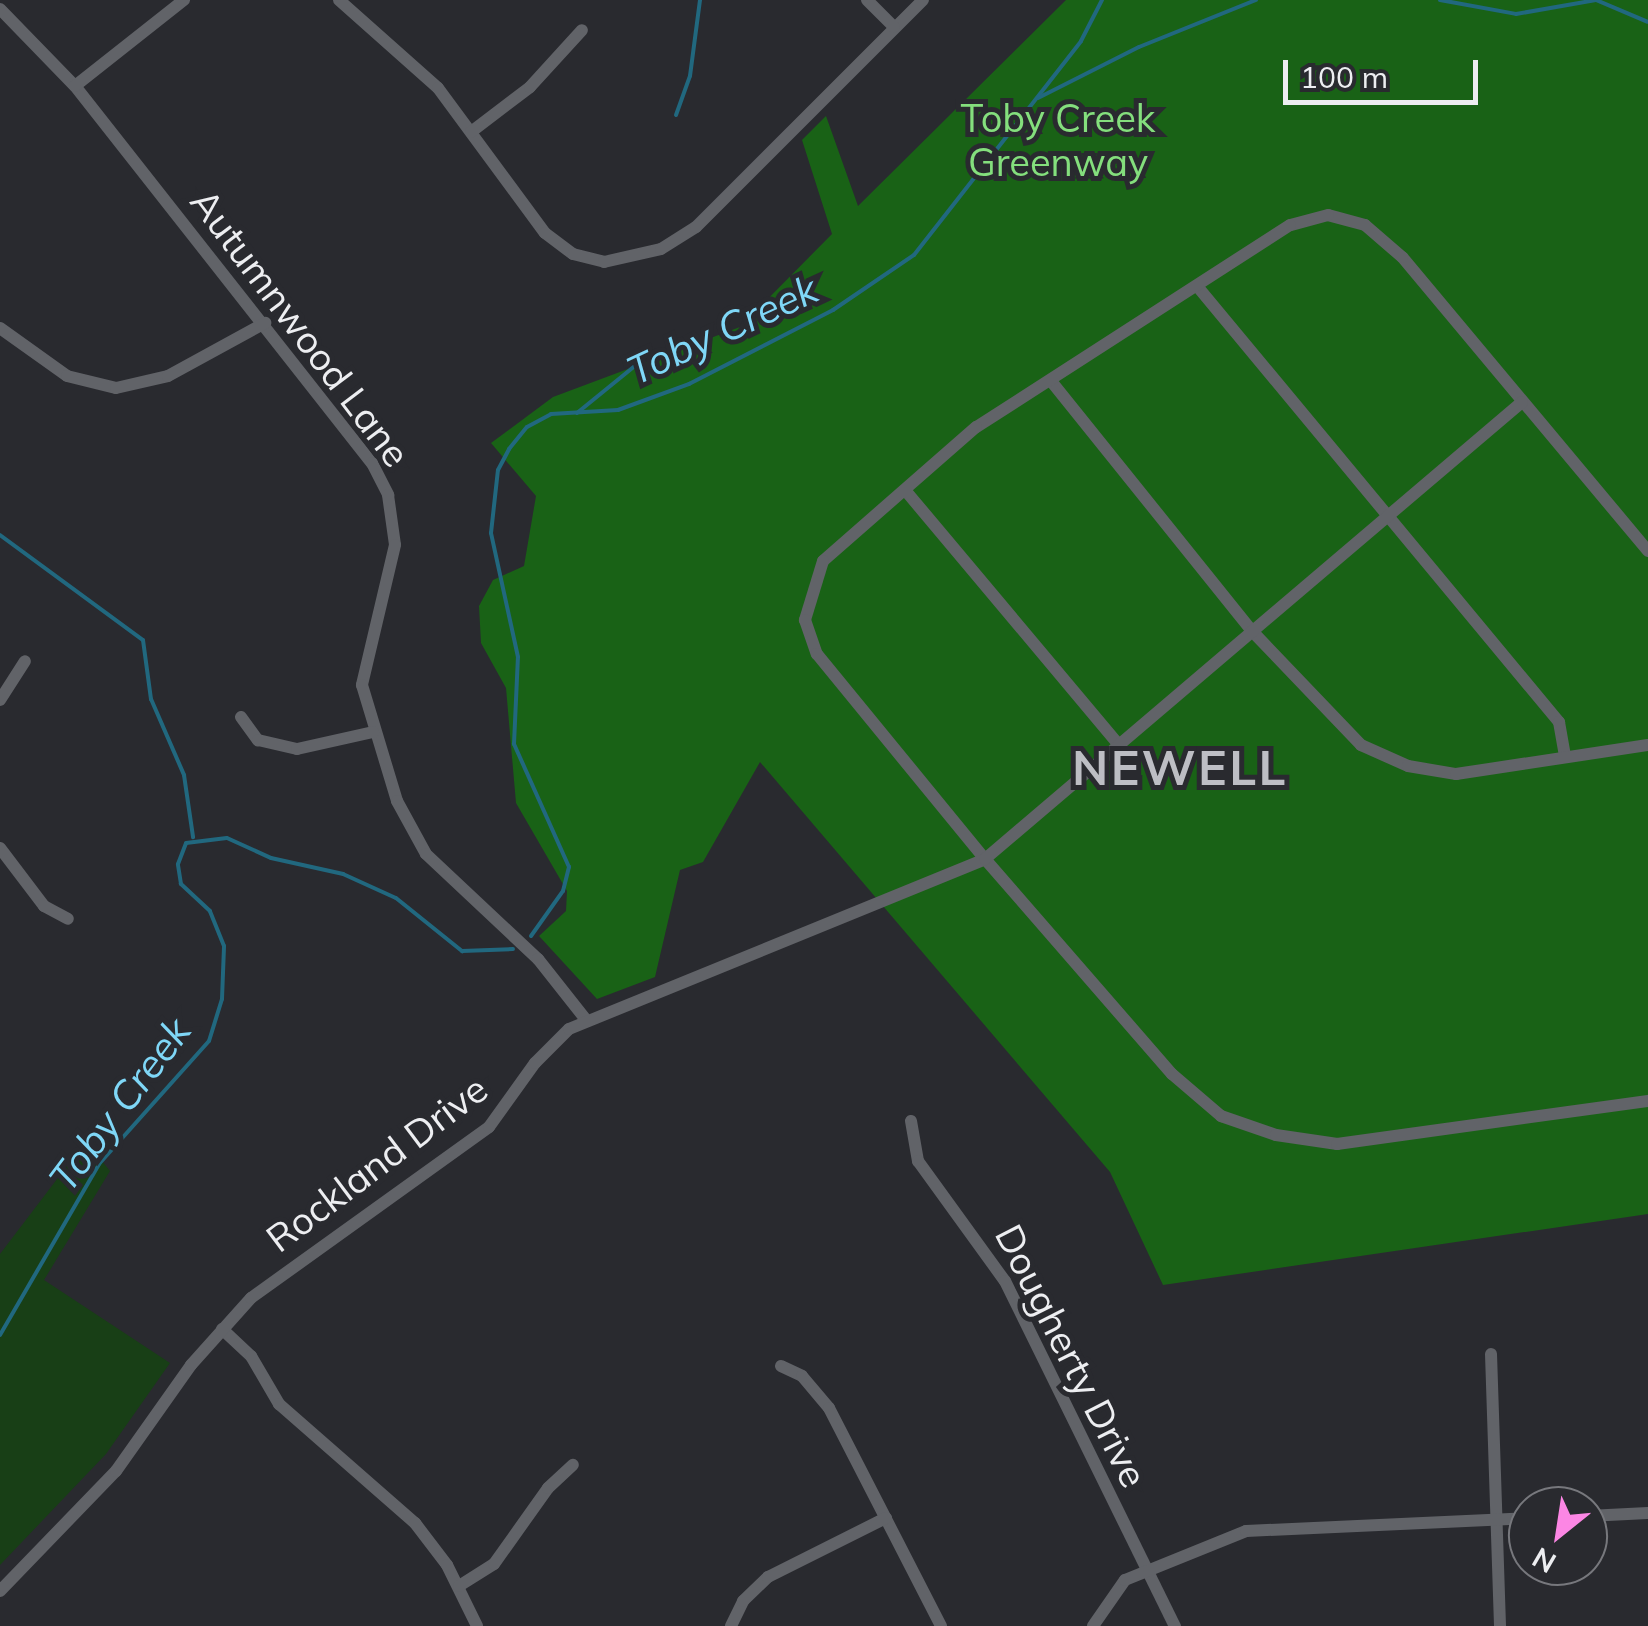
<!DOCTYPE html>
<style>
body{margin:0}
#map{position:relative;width:1648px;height:1626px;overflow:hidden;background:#292a2f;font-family:Mulish,sans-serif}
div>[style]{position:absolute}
.green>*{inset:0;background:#183f16}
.forest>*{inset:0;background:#196216}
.stream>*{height:4px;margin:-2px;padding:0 2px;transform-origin:2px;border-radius:2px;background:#21687f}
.minor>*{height:12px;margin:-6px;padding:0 6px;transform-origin:6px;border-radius:6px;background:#616368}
span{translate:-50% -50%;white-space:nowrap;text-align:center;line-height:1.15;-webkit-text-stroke:10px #292a2f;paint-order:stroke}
.park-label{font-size:38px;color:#84df7d}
.street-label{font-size:38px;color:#edeef1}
.water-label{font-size:40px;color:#7fd7f7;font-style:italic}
.district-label{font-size:48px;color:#bdbec4;font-weight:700;letter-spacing:2.5px}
.north{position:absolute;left:1508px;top:1486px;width:100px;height:100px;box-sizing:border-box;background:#292a2f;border:2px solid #77787d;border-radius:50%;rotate:210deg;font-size:28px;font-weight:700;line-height:40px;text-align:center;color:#edeef1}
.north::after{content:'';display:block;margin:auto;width:35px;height:45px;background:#fc86e4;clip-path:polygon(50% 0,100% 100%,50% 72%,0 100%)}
.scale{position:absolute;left:1283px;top:60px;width:195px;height:45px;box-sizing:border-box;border:5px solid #edeef1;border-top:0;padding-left:12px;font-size:30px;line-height:35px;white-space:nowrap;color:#edeef1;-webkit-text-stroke:8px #292a2f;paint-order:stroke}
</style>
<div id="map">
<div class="green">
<i style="clip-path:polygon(86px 1141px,110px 1171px,44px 1280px,170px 1363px,106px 1454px,0 1565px,0 1254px)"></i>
</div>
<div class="forest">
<i style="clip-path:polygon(1066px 0,1648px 0,1648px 1214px,1163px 1285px,1110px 1172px,760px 762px,703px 862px,680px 870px,655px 977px,597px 999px,539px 936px,566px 911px,567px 891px,516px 803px,506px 688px,481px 643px,479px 606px,493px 580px,524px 566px,536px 496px,491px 443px,553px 397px,740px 327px,832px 234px,802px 140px,826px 116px,858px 206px)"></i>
</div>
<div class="stream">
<i style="left:1440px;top:0;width:77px;rotate:10.4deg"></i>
<i style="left:1516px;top:14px;width:81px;rotate:-9.9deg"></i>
<i style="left:1596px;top:0;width:56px;rotate:22.9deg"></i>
<i style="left:1038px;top:98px;width:113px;rotate:-26.8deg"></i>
<i style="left:1139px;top:47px;width:126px;rotate:-21.9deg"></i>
<i style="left:676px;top:115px;width:41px;rotate:-70.3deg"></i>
<i style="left:690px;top:76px;width:77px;rotate:-82.5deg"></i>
<i style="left:577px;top:413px;width:82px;rotate:-39.1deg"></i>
<i style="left:0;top:535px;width:177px;rotate:36.3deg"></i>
<i style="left:143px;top:640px;width:60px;rotate:82.3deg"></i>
<i style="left:151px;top:699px;width:83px;rotate:66.5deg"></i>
<i style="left:184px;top:775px;width:63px;rotate:81.7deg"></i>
<i style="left:531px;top:936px;width:55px;rotate:-54.6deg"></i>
<i style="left:563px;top:891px;width:25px;rotate:-76deg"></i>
<i style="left:569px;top:867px;width:135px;rotate:-114.1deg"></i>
<i style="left:514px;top:744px;width:87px;rotate:-87.4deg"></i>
<i style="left:518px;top:657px;width:127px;rotate:-102.3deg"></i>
<i style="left:491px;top:533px;width:63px;rotate:-83.7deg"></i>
<i style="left:498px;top:470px;width:24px;rotate:-62deg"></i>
<i style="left:509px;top:449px;width:28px;rotate:-51deg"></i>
<i style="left:527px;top:427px;width:27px;rotate:-28deg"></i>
<i style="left:551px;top:414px;width:67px;rotate:-3.4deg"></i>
<i style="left:618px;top:410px;width:76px;rotate:-20.1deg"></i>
<i style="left:689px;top:384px;width:162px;rotate:-27.2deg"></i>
<i style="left:833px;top:310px;width:98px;rotate:-34.2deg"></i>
<i style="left:914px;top:255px;width:271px;rotate:-52deg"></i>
<i style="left:1081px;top:41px;width:46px;rotate:-62.9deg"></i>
<i style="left:0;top:1335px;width:198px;rotate:-59.9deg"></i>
<i style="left:99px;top:1164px;width:165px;rotate:-48.2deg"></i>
<i style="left:209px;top:1041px;width:44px;rotate:-72.8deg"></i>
<i style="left:222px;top:999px;width:53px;rotate:-87.8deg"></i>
<i style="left:224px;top:946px;width:38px;rotate:-112deg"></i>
<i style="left:210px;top:911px;width:40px;rotate:-137deg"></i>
<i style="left:181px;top:884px;width:20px;rotate:-99deg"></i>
<i style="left:178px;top:864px;width:22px;rotate:-69deg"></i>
<i style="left:186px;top:843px;width:41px;rotate:-7deg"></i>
<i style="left:227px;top:838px;width:48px;rotate:24.4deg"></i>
<i style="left:271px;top:858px;width:74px;rotate:12.5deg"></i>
<i style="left:343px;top:874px;width:58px;rotate:24.4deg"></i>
<i style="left:396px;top:898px;width:85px;rotate:38.8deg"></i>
<i style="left:462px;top:951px;width:51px;rotate:-2.2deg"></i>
</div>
<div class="minor">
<i style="left:339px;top:0;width:132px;rotate:41.6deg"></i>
<i style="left:438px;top:88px;width:180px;rotate:53.6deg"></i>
<i style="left:545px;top:233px;width:35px;rotate:37deg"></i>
<i style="left:573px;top:254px;width:32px;rotate:14deg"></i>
<i style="left:604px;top:262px;width:58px;rotate:-12.8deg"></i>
<i style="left:661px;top:249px;width:41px;rotate:-32.2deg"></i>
<i style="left:696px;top:227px;width:321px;rotate:-45deg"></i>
<i style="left:867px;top:0;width:38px;rotate:45deg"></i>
<i style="left:0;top:9px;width:107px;rotate:45.8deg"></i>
<i style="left:75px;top:86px;width:480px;rotate:51.8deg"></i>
<i style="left:372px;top:463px;width:36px;rotate:63deg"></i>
<i style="left:388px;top:495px;width:50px;rotate:82deg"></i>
<i style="left:395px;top:545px;width:144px;rotate:103.3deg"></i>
<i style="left:362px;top:685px;width:121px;rotate:73.2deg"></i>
<i style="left:397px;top:801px;width:60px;rotate:61.3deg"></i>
<i style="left:426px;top:854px;width:154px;rotate:43.2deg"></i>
<i style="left:538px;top:959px;width:79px;rotate:51.7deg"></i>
<i style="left:75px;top:86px;width:139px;rotate:-38.3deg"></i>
<i style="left:471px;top:132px;width:74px;rotate:-37.3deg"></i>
<i style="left:530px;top:87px;width:77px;rotate:-47.6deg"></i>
<i style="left:1197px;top:286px;width:567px;rotate:50.3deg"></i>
<i style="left:1559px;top:722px;width:35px;rotate:80deg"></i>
<i style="left:0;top:328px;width:82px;rotate:35.6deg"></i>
<i style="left:67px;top:376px;width:50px;rotate:13.8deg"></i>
<i style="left:116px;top:388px;width:53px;rotate:-13deg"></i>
<i style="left:168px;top:376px;width:111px;rotate:-28.7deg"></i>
<i style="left:1051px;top:381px;width:321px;rotate:51.2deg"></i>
<i style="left:1252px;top:631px;width:158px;rotate:46.3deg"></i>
<i style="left:1361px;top:745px;width:51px;rotate:24.1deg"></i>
<i style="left:1408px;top:766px;width:49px;rotate:9.5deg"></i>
<i style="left:1456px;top:774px;width:194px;rotate:-8.6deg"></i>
<i style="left:905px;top:490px;width:333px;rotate:50deg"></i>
<i style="left:1648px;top:551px;width:383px;rotate:-129.9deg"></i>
<i style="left:1402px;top:257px;width:49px;rotate:-139.1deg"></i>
<i style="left:1365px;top:225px;width:38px;rotate:-165deg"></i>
<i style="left:1328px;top:215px;width:39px;rotate:165deg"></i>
<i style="left:1290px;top:225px;width:373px;rotate:147.2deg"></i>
<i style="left:976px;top:427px;width:203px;rotate:138.8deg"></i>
<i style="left:823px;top:561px;width:62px;rotate:107deg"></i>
<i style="left:805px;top:620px;width:36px;rotate:71deg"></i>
<i style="left:817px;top:654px;width:265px;rotate:50.7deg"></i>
<i style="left:985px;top:859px;width:285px;rotate:49deg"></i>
<i style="left:1172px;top:1074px;width:65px;rotate:40.6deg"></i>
<i style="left:1221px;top:1116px;width:58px;rotate:19.1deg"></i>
<i style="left:1276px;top:1135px;width:62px;rotate:8.4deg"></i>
<i style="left:1337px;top:1144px;width:314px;rotate:-7.9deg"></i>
<i style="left:0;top:700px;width:46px;rotate:-57.3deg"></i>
<i style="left:241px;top:717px;width:29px;rotate:54deg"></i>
<i style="left:258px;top:740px;width:40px;rotate:13deg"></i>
<i style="left:297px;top:749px;width:78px;rotate:-12.6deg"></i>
<i style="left:0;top:848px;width:73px;rotate:52.8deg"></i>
<i style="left:44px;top:906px;width:27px;rotate:28deg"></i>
<i style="left:911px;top:1121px;width:41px;rotate:80.1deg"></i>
<i style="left:918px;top:1161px;width:148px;rotate:54.1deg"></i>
<i style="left:1005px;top:1281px;width:385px;rotate:63.8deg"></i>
<i style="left:222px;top:1329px;width:40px;rotate:43deg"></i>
<i style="left:251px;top:1356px;width:56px;rotate:59.7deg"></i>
<i style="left:279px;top:1404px;width:181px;rotate:41.2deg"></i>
<i style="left:415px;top:1523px;width:53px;rotate:52.7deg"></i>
<i style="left:447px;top:1565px;width:68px;rotate:63.8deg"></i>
<i style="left:1491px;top:1354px;width:272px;rotate:88.1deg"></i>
<i style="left:781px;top:1366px;width:23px;rotate:25deg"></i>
<i style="left:802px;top:1376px;width:42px;rotate:49.8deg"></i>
<i style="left:829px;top:1408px;width:245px;rotate:62.8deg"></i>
<i style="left:1588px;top:1516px;width:60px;rotate:-2.9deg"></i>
<i style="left:459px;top:1586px;width:41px;rotate:-32.2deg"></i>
<i style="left:494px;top:1564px;width:93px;rotate:-54.6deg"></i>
<i style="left:548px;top:1488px;width:34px;rotate:-43deg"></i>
<i style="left:0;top:1591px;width:167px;rotate:-46deg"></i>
<i style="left:116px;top:1471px;width:130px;rotate:-54.7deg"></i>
<i style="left:191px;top:1365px;width:90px;rotate:-48.2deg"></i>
<i style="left:251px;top:1298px;width:293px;rotate:-35.7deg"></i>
<i style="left:489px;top:1127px;width:79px;rotate:-54.3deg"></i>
<i style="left:535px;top:1063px;width:48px;rotate:-45deg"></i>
<i style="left:569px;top:1029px;width:449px;rotate:-22.2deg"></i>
<i style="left:985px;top:859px;width:705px;rotate:-40.4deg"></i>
<i style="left:731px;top:1626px;width:28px;rotate:-64deg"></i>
<i style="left:743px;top:1601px;width:35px;rotate:-44deg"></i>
<i style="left:768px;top:1577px;width:132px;rotate:-26.6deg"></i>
<i style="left:1093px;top:1626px;width:56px;rotate:-55.2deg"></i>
<i style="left:1125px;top:1580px;width:131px;rotate:-22deg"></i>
<i style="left:1246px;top:1531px;width:282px;rotate:-2.6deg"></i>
</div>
<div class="park-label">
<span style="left:1058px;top:141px">Toby Creek<br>Greenway</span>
</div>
<div class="street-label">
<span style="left:300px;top:328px;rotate:53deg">Autumnwood Lane</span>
<span style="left:377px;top:1164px;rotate:-37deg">Rockland Drive</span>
<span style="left:1071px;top:1356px;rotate:63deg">Dougherty Drive</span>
</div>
<div class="water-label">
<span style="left:722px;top:329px;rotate:-25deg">Toby Creek</span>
<span style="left:119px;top:1104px;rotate:-53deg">Toby Creek</span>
</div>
<div class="district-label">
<span style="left:1180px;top:768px">NEWELL</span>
</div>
<div class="north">N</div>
<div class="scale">100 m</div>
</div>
